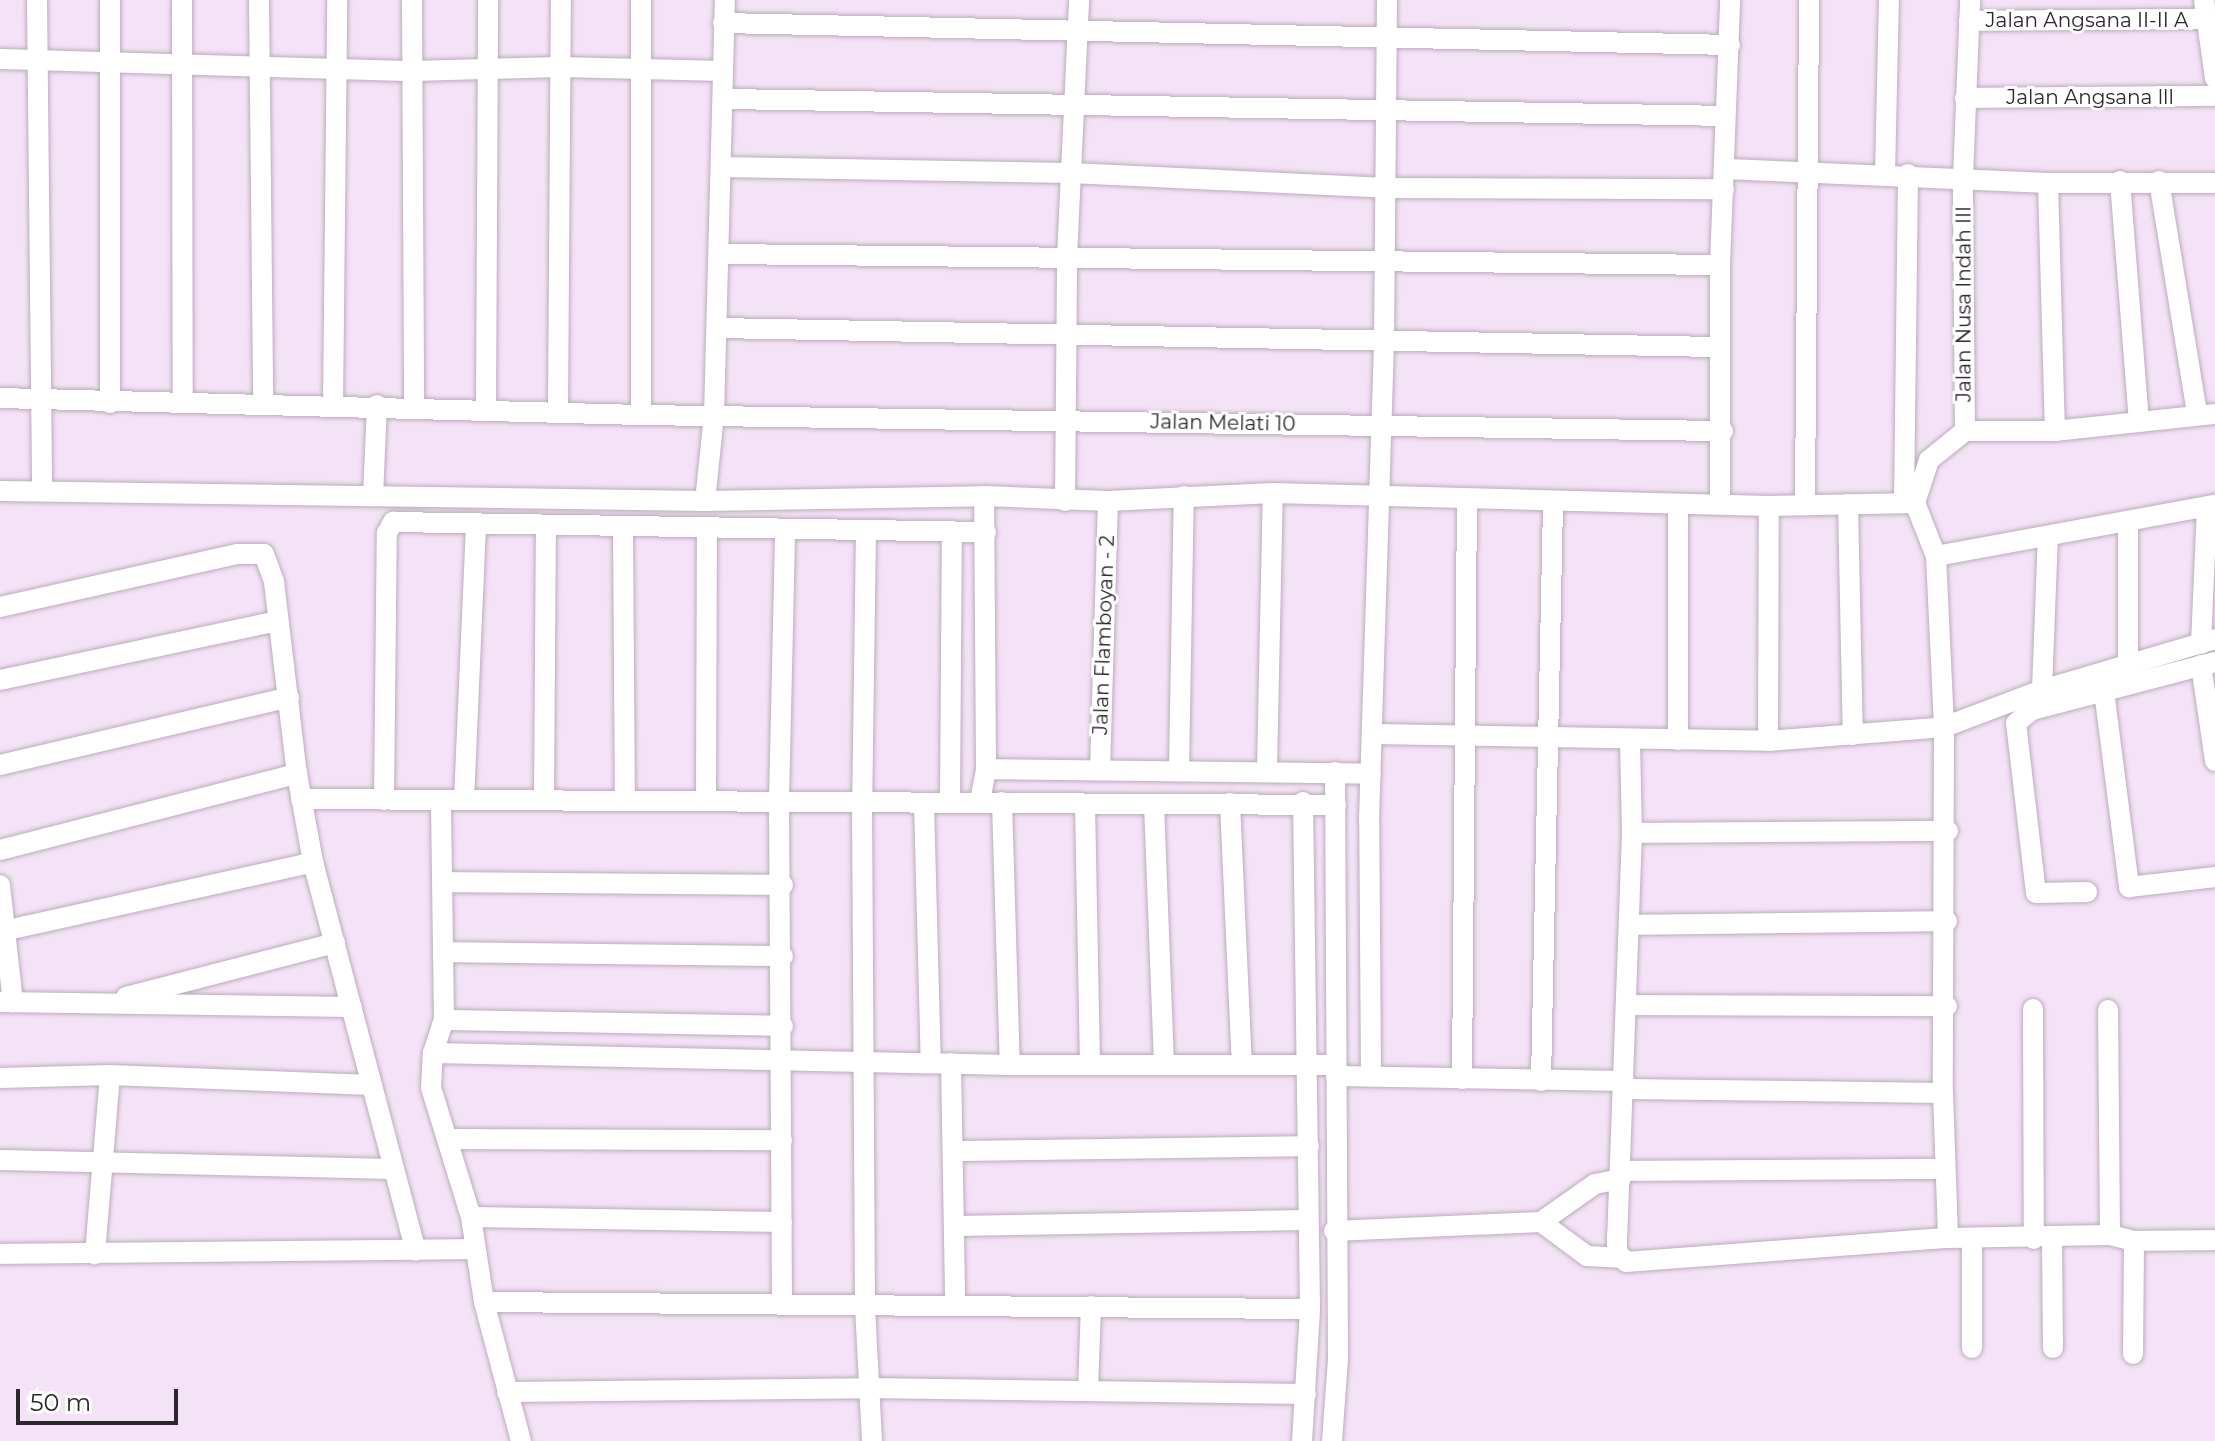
<!DOCTYPE html>
<style>
body{margin:0}
#map{position:relative;width:2215px;height:1441px;overflow:hidden;background:#f4e3f6;font-family:Montserrat,sans-serif}
div>[style]{position:absolute}
.roads{filter:drop-shadow(0 0 2px #bbacbd) drop-shadow(0 0 2px #bbacbd)}
.minor>*{height:20px;margin:-10px;padding:0 10px;transform-origin:10px;border-radius:10px;background:#fff}
span{translate:-50% -50%;white-space:nowrap;text-align:center;line-height:1.15;-webkit-text-stroke:6px #fff;paint-order:stroke}
.street-label{font-size:20px;color:#2c262d}
.scale{position:absolute;left:16px;top:1389px;width:162px;height:36px;box-sizing:border-box;border:4px solid #2c262d;border-top:0;padding-left:10px;font-size:24px;line-height:28px;white-space:nowrap;color:#2c262d;-webkit-text-stroke:6px #fff;paint-order:stroke}
</style>
<div id="map">
<div class="roads">
<div class="minor">
<i style="left:37px;top:0;width:491px;rotate:89.4deg"></i>
<i style="left:182px;top:0;width:401px;rotate:89.9deg"></i>
<i style="left:259px;top:0;width:404px;rotate:89.4deg"></i>
<i style="left:412px;top:0;width:407px;rotate:89.7deg"></i>
<i style="left:641px;top:0;width:415px;rotate:90deg"></i>
<i style="left:2204px;top:0;width:79px;rotate:82deg"></i>
<i style="left:1969px;top:21px;width:237px;rotate:-0.5deg"></i>
<i style="left:723px;top:23px;width:1007px;rotate:1.25deg"></i>
<i style="left:0;top:59px;width:414px;rotate:1.7deg"></i>
<i style="left:414px;top:71px;width:147px;rotate:-1.6deg"></i>
<i style="left:561px;top:67px;width:162px;rotate:1.4deg"></i>
<i style="left:1965px;top:98px;width:250px;rotate:-0.5deg"></i>
<i style="left:726px;top:99px;width:999px;rotate:0.97deg"></i>
<i style="left:721px;top:167px;width:350px;rotate:1deg"></i>
<i style="left:1071px;top:173px;width:316px;rotate:2.7deg"></i>
<i style="left:1387px;top:188px;width:337px;rotate:0.2deg"></i>
<i style="left:1727px;top:169px;width:321px;rotate:2.5deg"></i>
<i style="left:2048px;top:183px;width:167px"></i>
<i style="left:1885px;top:173px;width:173px;rotate:-88.7deg"></i>
<i style="left:2120px;top:181px;width:241px;rotate:85.5deg"></i>
<i style="left:2159px;top:181px;width:236px;rotate:80.7deg"></i>
<i style="left:2048px;top:183px;width:248px;rotate:88.4deg"></i>
<i style="left:720px;top:254px;width:1000px;rotate:0.63deg"></i>
<i style="left:717px;top:328px;width:1002px;rotate:1.09deg"></i>
<i style="left:0;top:398px;width:641px;rotate:1.52deg"></i>
<i style="left:641px;top:415px;width:1082px;rotate:0.85deg"></i>
<i style="left:110px;top:403px;width:403px;rotate:-90deg"></i>
<i style="left:333px;top:406px;width:406px;rotate:-89.4deg"></i>
<i style="left:486px;top:407px;width:407px;rotate:-89.7deg"></i>
<i style="left:558px;top:411px;width:411px;rotate:-89.6deg"></i>
<i style="left:1965px;top:431px;width:253px;rotate:-90.5deg"></i>
<i style="left:1963px;top:178px;width:178px;rotate:-87.7deg"></i>
<i style="left:0;top:491px;width:705px;rotate:0.81deg"></i>
<i style="left:705px;top:501px;width:279px;rotate:-1deg"></i>
<i style="left:984px;top:496px;width:124px;rotate:2.3deg"></i>
<i style="left:1108px;top:501px;width:165px;rotate:-2.8deg"></i>
<i style="left:1273px;top:493px;width:496px;rotate:1.5deg"></i>
<i style="left:1769px;top:506px;width:146px;rotate:-1.2deg"></i>
<i style="left:1915px;top:503px;width:45px;rotate:-72deg"></i>
<i style="left:1929px;top:460px;width:46px;rotate:-38.9deg"></i>
<i style="left:1965px;top:431px;width:90px"></i>
<i style="left:2055px;top:431px;width:161px;rotate:-6.1deg"></i>
<i style="left:373px;top:496px;width:91px;rotate:-87.5deg"></i>
<i style="left:705px;top:501px;width:85px;rotate:-84deg"></i>
<i style="left:714px;top:416px;width:416px;rotate:-88.5deg"></i>
<i style="left:1065px;top:501px;width:244px;rotate:-89.5deg"></i>
<i style="left:1067px;top:257px;width:257px;rotate:-87.3deg"></i>
<i style="left:1805px;top:503px;width:503px;rotate:-89.54deg"></i>
<i style="left:1904px;top:503px;width:329px;rotate:-89.3deg"></i>
<i style="left:1915px;top:503px;width:57px;rotate:68.4deg"></i>
<i style="left:1936px;top:556px;width:171px;rotate:87.3deg"></i>
<i style="left:1944px;top:727px;width:366px;rotate:90.2deg"></i>
<i style="left:1943px;top:1093px;width:145px;rotate:88deg"></i>
<i style="left:1678px;top:504px;width:236px;rotate:90deg"></i>
<i style="left:1720px;top:504px;width:239px;rotate:-90deg"></i>
<i style="left:1720px;top:265px;width:265px;rotate:-87.8deg"></i>
<i style="left:1848px;top:504px;width:231px;rotate:88.8deg"></i>
<i style="left:623px;top:527px;width:274px;rotate:89.6deg"></i>
<i style="left:866px;top:530px;width:271px;rotate:90.8deg"></i>
<i style="left:862px;top:801px;width:506px;rotate:89.66deg"></i>
<i style="left:865px;top:1307px;width:134px;rotate:87deg"></i>
<i style="left:1936px;top:556px;width:284px;rotate:-10.4deg"></i>
<i style="left:0;top:607px;width:243px;rotate:-12.6deg"></i>
<i style="left:237px;top:554px;width:27px"></i>
<i style="left:264px;top:554px;width:30px;rotate:70deg"></i>
<i style="left:274px;top:582px;width:193px;rotate:83.2deg"></i>
<i style="left:297px;top:774px;width:89px;rotate:79.7deg"></i>
<i style="left:313px;top:862px;width:402px;rotate:75.2deg"></i>
<i style="left:2201px;top:644px;width:138px;rotate:-87.5deg"></i>
<i style="left:2201px;top:665px;width:97px;rotate:81.7deg"></i>
<i style="left:2128px;top:668px;width:147px;rotate:-90deg"></i>
<i style="left:0;top:680px;width:284px;rotate:-12deg"></i>
<i style="left:2042px;top:690px;width:153px;rotate:-87.8deg"></i>
<i style="left:2104px;top:691px;width:198px;rotate:82.7deg"></i>
<i style="left:2129px;top:887px;width:87px;rotate:-6.6deg"></i>
<i style="left:1375px;top:734px;width:393px;rotate:1deg"></i>
<i style="left:1768px;top:741px;width:177px;rotate:-4.5deg"></i>
<i style="left:1944px;top:727px;width:105px;rotate:-20.7deg"></i>
<i style="left:2042px;top:690px;width:180px;rotate:-16.4deg"></i>
<i style="left:1630px;top:740px;width:93px;rotate:88.8deg"></i>
<i style="left:1632px;top:833px;width:402px;rotate:92.1deg"></i>
<i style="left:1617px;top:1235px;width:17px;rotate:90deg"></i>
<i style="left:1617px;top:1252px;width:13px;rotate:48deg"></i>
<i style="left:1626px;top:1262px;width:323px;rotate:-4.3deg"></i>
<i style="left:1948px;top:1238px;width:162px;rotate:-1.1deg"></i>
<i style="left:2110px;top:1235px;width:225px;rotate:-90.5deg"></i>
<i style="left:1768px;top:741px;width:235px;rotate:-89.8deg"></i>
<i style="left:0;top:765px;width:297px;rotate:-13.2deg"></i>
<i style="left:986px;top:769px;width:385px;rotate:0.7deg"></i>
<i style="left:1100px;top:770px;width:269px;rotate:-88.3deg"></i>
<i style="left:1179px;top:770px;width:274px;rotate:-89deg"></i>
<i style="left:1267px;top:770px;width:277px;rotate:-88.8deg"></i>
<i style="left:301px;top:799px;width:1035px;rotate:0.33deg"></i>
<i style="left:384px;top:800px;width:267px;rotate:-89.4deg"></i>
<i style="left:387px;top:533px;width:13px;rotate:-61deg"></i>
<i style="left:393px;top:522px;width:593px;rotate:0.97deg"></i>
<i style="left:464px;top:800px;width:275px;rotate:-87.5deg"></i>
<i style="left:544px;top:800px;width:274px;rotate:-89.6deg"></i>
<i style="left:706px;top:801px;width:272px;rotate:-89.8deg"></i>
<i style="left:950px;top:801px;width:269px;rotate:-89.6deg"></i>
<i style="left:980px;top:801px;width:33px;rotate:-79deg"></i>
<i style="left:986px;top:769px;width:273px;rotate:-90.4deg"></i>
<i style="left:1002px;top:802px;width:263px;rotate:88.3deg"></i>
<i style="left:924px;top:803px;width:260px;rotate:88.5deg"></i>
<i style="left:1230px;top:803px;width:262px;rotate:87.4deg"></i>
<i style="left:1085px;top:804px;width:261px;rotate:88.9deg"></i>
<i style="left:1154px;top:804px;width:261px;rotate:87.8deg"></i>
<i style="left:1632px;top:833px;width:316px;rotate:-0.4deg"></i>
<i style="left:0;top:850px;width:307px;rotate:-14.4deg"></i>
<i style="left:443px;top:882px;width:340px;rotate:0.5deg"></i>
<i style="left:0;top:885px;width:118px;rotate:83.7deg"></i>
<i style="left:2087px;top:892px;width:51px;rotate:178.9deg"></i>
<i style="left:2036px;top:893px;width:171px;rotate:-96.7deg"></i>
<i style="left:2016px;top:723px;width:21px;rotate:-39deg"></i>
<i style="left:2032px;top:710px;width:189px;rotate:-14.7deg"></i>
<i style="left:1629px;top:925px;width:318px;rotate:-0.7deg"></i>
<i style="left:3px;top:931px;width:318px;rotate:-12.5deg"></i>
<i style="left:443px;top:952px;width:340px;rotate:0.7deg"></i>
<i style="left:126px;top:997px;width:216px;rotate:-14.5deg"></i>
<i style="left:0;top:1002px;width:352px;rotate:0.8deg"></i>
<i style="left:1627px;top:1005px;width:320px;rotate:0.2deg"></i>
<i style="left:2033px;top:1009px;width:230px;rotate:89.8deg"></i>
<i style="left:444px;top:1020px;width:339px;rotate:1deg"></i>
<i style="left:433px;top:1053px;width:35px;rotate:-72deg"></i>
<i style="left:444px;top:1020px;width:220px;rotate:-90.8deg"></i>
<i style="left:951px;top:1063px;width:241px;rotate:89deg"></i>
<i style="left:110px;top:1075px;width:262px;rotate:2.2deg"></i>
<i style="left:1371px;top:1075px;width:255px;rotate:-90.4deg"></i>
<i style="left:1369px;top:820px;width:477px;rotate:-88.2deg"></i>
<i style="left:1384px;top:343px;width:343px;rotate:-89.5deg"></i>
<i style="left:1336px;top:1076px;width:288px;rotate:1deg"></i>
<i style="left:0;top:1078px;width:110px;rotate:-1.6deg"></i>
<i style="left:110px;top:1075px;width:180px;rotate:94.8deg"></i>
<i style="left:1462px;top:1079px;width:580px;rotate:-89.51deg"></i>
<i style="left:1541px;top:1081px;width:580px;rotate:-88.81deg"></i>
<i style="left:1624px;top:1089px;width:319px;rotate:0.7deg"></i>
<i style="left:447px;top:1139px;width:335px;rotate:0.2deg"></i>
<i style="left:953px;top:1151px;width:356px;rotate:-0.8deg"></i>
<i style="left:0;top:1160px;width:393px;rotate:1.3deg"></i>
<i style="left:1622px;top:1171px;width:323px;rotate:-0.4deg"></i>
<i style="left:471px;top:1217px;width:311px;rotate:0.9deg"></i>
<i style="left:1541px;top:1222px;width:57px;rotate:36.5deg"></i>
<i style="left:1587px;top:1256px;width:33px;rotate:3deg"></i>
<i style="left:956px;top:1226px;width:350px;rotate:-1deg"></i>
<i style="left:1334px;top:1231px;width:207px;rotate:-2.5deg"></i>
<i style="left:1541px;top:1222px;width:66px;rotate:-35.1deg"></i>
<i style="left:1595px;top:1184px;width:26px;rotate:-11deg"></i>
<i style="left:2110px;top:1235px;width:25px;rotate:14deg"></i>
<i style="left:2134px;top:1241px;width:113px;rotate:90.5deg"></i>
<i style="left:2052px;top:1238px;width:110px;rotate:89.5deg"></i>
<i style="left:2134px;top:1241px;width:81px;rotate:-0.7deg"></i>
<i style="left:0;top:1254px;width:474px;rotate:-0.6deg"></i>
<i style="left:484px;top:1302px;width:826px;rotate:0.49deg"></i>
<i style="left:782px;top:1304px;width:503px;rotate:-90.34deg"></i>
<i style="left:779px;top:801px;width:270px;rotate:-88.7deg"></i>
<i style="left:1972px;top:1348px;width:110px;rotate:-90deg"></i>
<i style="left:1088px;top:1391px;width:85px;rotate:-88deg"></i>
<i style="left:507px;top:1392px;width:361px;rotate:-0.6deg"></i>
<i style="left:868px;top:1388px;width:438px;rotate:0.8deg"></i>
<i style="left:521px;top:1441px;width:144px;rotate:-104.9deg"></i>
<i style="left:484px;top:1302px;width:86px;rotate:-98.7deg"></i>
<i style="left:471px;top:1217px;width:135px;rotate:-107.2deg"></i>
<i style="left:431px;top:1088px;width:35px;rotate:-87deg"></i>
<i style="left:433px;top:1053px;width:577px;rotate:1.19deg"></i>
<i style="left:1010px;top:1065px;width:325px"></i>
<i style="left:1302px;top:1441px;width:132px;rotate:-86.5deg"></i>
<i style="left:1310px;top:1309px;width:507px;rotate:-90.79deg"></i>
<i style="left:1332px;top:1441px;width:82px;rotate:-85.8deg"></i>
<i style="left:1338px;top:1359px;width:587px;rotate:-90.29deg"></i>
</div>
</div>
<div class="street-label">
<span style="left:2087px;top:20px">Jalan Angsana II-II A</span>
<span style="left:2090px;top:97px">Jalan Angsana lll</span>
<span style="left:1964px;top:304px;rotate:-90deg">Jalan Nusa Indah III</span>
<span style="left:1223px;top:423px;rotate:1deg">Jalan Melati 10</span>
<span style="left:1104px;top:635px;rotate:-88deg">Jalan Flamboyan - 2</span>
</div>
<div class="scale">50 m</div>
</div>
